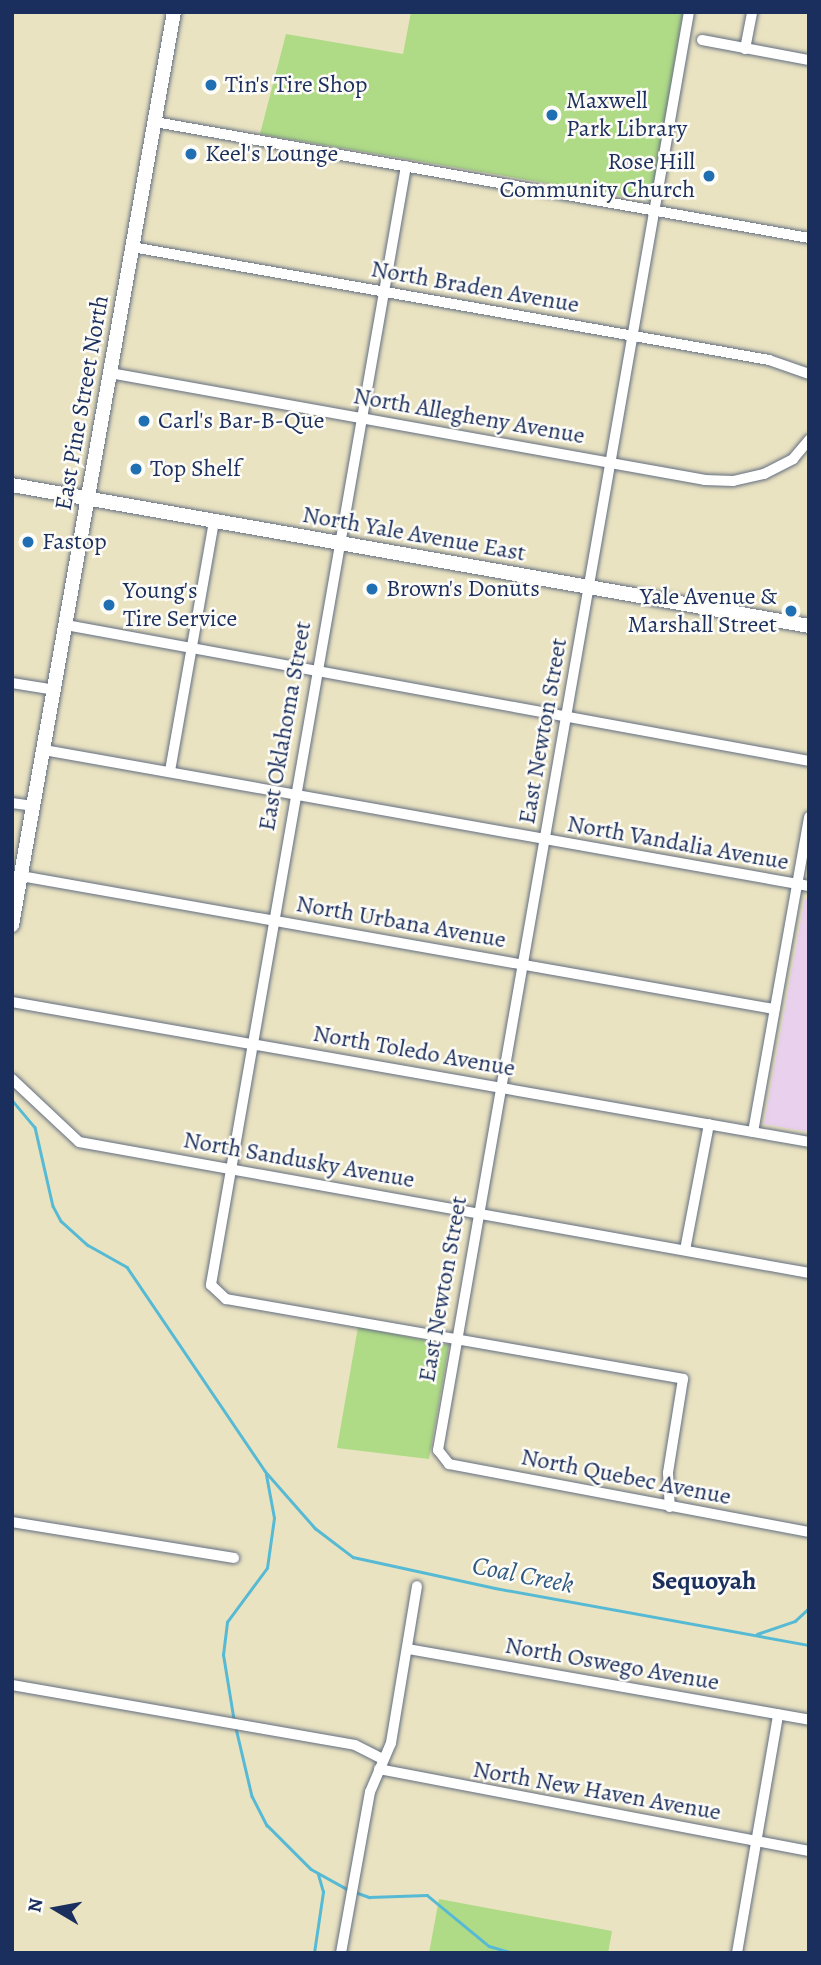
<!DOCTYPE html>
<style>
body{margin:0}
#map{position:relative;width:821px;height:1965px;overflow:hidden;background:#eae3c1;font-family:Alegreya,serif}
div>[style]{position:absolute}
.built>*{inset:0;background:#e9d1ed}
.green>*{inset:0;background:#afda86}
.stream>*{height:2.5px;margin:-1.25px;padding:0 1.25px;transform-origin:1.25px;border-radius:1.25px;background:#57bad5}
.roads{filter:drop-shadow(0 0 2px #636e81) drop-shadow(0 0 2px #636e81)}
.minor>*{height:10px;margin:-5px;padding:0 5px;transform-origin:5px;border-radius:5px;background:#fff}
.secondary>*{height:14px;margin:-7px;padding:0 7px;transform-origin:7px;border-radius:7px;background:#fff}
.dots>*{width:19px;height:19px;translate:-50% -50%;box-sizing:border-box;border:4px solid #fdfcf7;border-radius:50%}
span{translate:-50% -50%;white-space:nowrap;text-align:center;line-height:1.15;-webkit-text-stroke:5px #fdfcf7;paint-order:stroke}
.poi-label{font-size:24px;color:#1b2f5e}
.left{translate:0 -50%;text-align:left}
.right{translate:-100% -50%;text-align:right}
.street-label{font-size:24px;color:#1b2f5e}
.water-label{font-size:26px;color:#2d5982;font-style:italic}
.neighbourhood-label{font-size:26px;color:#1b2f5e;font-weight:700}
.frame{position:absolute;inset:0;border:14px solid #1b2f5e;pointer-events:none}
.north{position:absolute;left:21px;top:1874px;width:70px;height:70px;-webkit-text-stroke:5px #fdfcf7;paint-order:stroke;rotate:280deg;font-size:19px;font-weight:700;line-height:28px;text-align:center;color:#1b2f5e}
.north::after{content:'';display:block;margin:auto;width:24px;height:32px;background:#1b2f5e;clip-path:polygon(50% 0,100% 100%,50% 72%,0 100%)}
</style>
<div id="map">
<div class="built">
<i style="clip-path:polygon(805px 898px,809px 899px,809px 1132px,764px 1124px)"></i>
</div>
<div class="green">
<i style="clip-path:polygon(411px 12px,683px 12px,652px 201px,260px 134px,286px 34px,403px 54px)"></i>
<i style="clip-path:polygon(358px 1327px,449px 1345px,429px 1459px,337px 1448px)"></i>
<i style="clip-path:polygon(439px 1899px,612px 1931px,608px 1953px,429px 1953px)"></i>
</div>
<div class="stream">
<i style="left:12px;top:1100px;width:35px;rotate:50deg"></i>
<i style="left:35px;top:1127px;width:81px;rotate:77.2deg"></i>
<i style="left:53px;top:1206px;width:17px;rotate:62deg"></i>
<i style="left:61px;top:1221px;width:36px;rotate:42deg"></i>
<i style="left:88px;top:1245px;width:45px;rotate:29.4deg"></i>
<i style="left:127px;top:1267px;width:246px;rotate:55.9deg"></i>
<i style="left:265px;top:1471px;width:76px;rotate:48.7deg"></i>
<i style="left:315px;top:1528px;width:48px;rotate:37.3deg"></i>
<i style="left:353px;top:1557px;width:145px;rotate:12.3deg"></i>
<i style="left:495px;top:1588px;width:319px;rotate:10.3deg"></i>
<i style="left:757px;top:1634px;width:40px;rotate:-18.9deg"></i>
<i style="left:795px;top:1621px;width:19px;rotate:-43deg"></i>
<i style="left:234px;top:1722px;width:68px;rotate:-99.3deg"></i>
<i style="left:223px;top:1655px;width:33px;rotate:-83deg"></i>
<i style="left:227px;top:1622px;width:67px;rotate:-53.5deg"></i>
<i style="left:267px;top:1568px;width:50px;rotate:-82deg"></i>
<i style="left:274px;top:1518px;width:44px;rotate:-100.5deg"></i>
<i style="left:236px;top:1728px;width:70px;rotate:76.8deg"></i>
<i style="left:252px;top:1796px;width:33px;rotate:63deg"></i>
<i style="left:267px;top:1825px;width:62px;rotate:45deg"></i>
<i style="left:311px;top:1869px;width:41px;rotate:29.1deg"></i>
<i style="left:358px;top:1893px;width:12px;rotate:20deg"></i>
<i style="left:369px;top:1897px;width:58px;rotate:-2deg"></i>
<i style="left:427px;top:1895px;width:80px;rotate:39.4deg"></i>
<i style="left:489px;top:1946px;width:26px;rotate:16deg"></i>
<i style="left:314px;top:1953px;width:62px;rotate:-81.6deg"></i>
<i style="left:323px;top:1892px;width:19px;rotate:-106deg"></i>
</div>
<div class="roads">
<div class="minor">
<i style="left:689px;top:12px;width:1460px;rotate:99.9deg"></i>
<i style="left:438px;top:1450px;width:18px;rotate:52deg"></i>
<i style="left:449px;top:1464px;width:366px;rotate:10.7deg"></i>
<i style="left:702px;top:40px;width:109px;rotate:10.6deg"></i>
<i style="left:745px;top:49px;width:38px;rotate:-79deg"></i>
<i style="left:155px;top:122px;width:664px;rotate:10.06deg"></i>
<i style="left:406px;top:166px;width:1136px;rotate:99.89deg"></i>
<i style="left:211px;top:1285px;width:21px;rotate:43deg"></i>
<i style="left:226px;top:1299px;width:464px;rotate:9.9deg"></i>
<i style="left:683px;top:1379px;width:95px;rotate:99.1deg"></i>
<i style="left:668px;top:1473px;width:34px;rotate:87deg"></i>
<i style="left:132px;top:247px;width:647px;rotate:10.06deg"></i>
<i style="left:769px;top:360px;width:42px;rotate:19.3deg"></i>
<i style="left:110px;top:373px;width:605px;rotate:10.19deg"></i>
<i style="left:705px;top:480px;width:28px;rotate:2deg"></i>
<i style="left:733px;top:481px;width:32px;rotate:-13deg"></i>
<i style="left:764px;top:474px;width:33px;rotate:-27deg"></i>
<i style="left:793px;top:459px;width:25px;rotate:-50deg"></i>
<i style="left:66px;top:625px;width:755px;rotate:10.37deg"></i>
<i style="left:12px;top:683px;width:44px;rotate:9.2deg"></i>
<i style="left:44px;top:750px;width:777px;rotate:10.08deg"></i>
<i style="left:170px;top:771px;width:254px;rotate:-80deg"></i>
<i style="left:12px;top:803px;width:21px;rotate:8deg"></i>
<i style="left:21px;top:876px;width:765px;rotate:10.02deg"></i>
<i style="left:12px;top:1002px;width:809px;rotate:9.96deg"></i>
<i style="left:12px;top:1079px;width:92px;rotate:43.2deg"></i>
<i style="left:79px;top:1142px;width:742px;rotate:10.17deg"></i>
<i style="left:753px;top:1132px;width:320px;rotate:-79.9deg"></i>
<i style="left:685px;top:1250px;width:128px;rotate:-79.2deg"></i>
<i style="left:12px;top:1522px;width:225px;rotate:9.2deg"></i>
<i style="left:408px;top:1649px;width:407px;rotate:10deg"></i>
<i style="left:12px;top:1685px;width:348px;rotate:9.9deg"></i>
<i style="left:355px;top:1745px;width:31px;rotate:27deg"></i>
<i style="left:379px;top:1769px;width:438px;rotate:10.8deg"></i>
<i style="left:341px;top:1953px;width:164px;rotate:-79.8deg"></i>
<i style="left:370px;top:1792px;width:53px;rotate:-66.8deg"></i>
<i style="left:391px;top:1743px;width:159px;rotate:-80.6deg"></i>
<i style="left:737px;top:1953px;width:242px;rotate:-80.2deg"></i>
</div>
<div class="secondary">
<i style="left:12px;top:485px;width:809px;rotate:10.03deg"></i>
<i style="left:12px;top:925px;width:927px;rotate:-79.94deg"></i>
</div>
</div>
<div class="dots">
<i style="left:211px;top:85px;background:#1f6fb2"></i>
<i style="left:552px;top:115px;background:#1f6fb2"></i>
<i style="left:191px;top:154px;background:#1f6fb2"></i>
<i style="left:709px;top:176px;background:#1f6fb2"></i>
<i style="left:144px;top:421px;background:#1f6fb2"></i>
<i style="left:136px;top:469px;background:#1f6fb2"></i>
<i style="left:28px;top:542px;background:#1f6fb2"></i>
<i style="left:372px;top:589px;background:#1f6fb2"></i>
<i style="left:109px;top:605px;background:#1f6fb2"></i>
<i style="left:791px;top:611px;background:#1f6fb2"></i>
</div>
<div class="poi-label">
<span class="left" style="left:225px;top:85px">Tin's Tire Shop</span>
<span class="left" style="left:566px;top:115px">Maxwell<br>Park Library</span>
<span class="left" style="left:205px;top:154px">Keel's Lounge</span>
<span class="right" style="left:695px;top:176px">Rose Hill<br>Community Church</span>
<span class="left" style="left:158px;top:421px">Carl's Bar-B-Que</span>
<span class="left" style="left:150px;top:469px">Top Shelf</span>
<span class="left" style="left:42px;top:542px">Fastop</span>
<span class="left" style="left:386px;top:589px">Brown's Donuts</span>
<span class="left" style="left:123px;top:605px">Young's<br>Tire Service</span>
<span class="right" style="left:777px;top:611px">Yale Avenue &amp;<br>Marshall Street</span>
</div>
<div class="street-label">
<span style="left:475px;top:287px;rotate:10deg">North Braden Avenue</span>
<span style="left:82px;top:403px;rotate:-80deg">East Pine Street North</span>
<span style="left:469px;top:416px;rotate:10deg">North Allegheny Avenue</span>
<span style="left:414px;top:534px;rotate:10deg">North Yale Avenue East</span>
<span style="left:285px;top:726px;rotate:-80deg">East Oklahoma Street</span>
<span style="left:543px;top:731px;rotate:-80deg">East Newton Street</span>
<span style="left:678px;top:843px;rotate:10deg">North Vandalia Avenue</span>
<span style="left:401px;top:922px;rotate:10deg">North Urbana Avenue</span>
<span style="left:414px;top:1051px;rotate:10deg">North Toledo Avenue</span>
<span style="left:299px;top:1160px;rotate:10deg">North Sandusky Avenue</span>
<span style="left:443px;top:1289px;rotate:-80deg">East Newton Street</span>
<span style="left:626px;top:1477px;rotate:11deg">North Quebec Avenue</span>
<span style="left:612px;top:1664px;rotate:10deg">North Oswego Avenue</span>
<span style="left:597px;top:1791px;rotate:10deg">North New Haven Avenue</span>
</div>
<div class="water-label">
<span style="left:523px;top:1575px;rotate:11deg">Coal Creek</span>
</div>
<div class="neighbourhood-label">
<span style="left:704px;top:1581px">Sequoyah</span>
</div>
<div class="frame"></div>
<div class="north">N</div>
</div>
